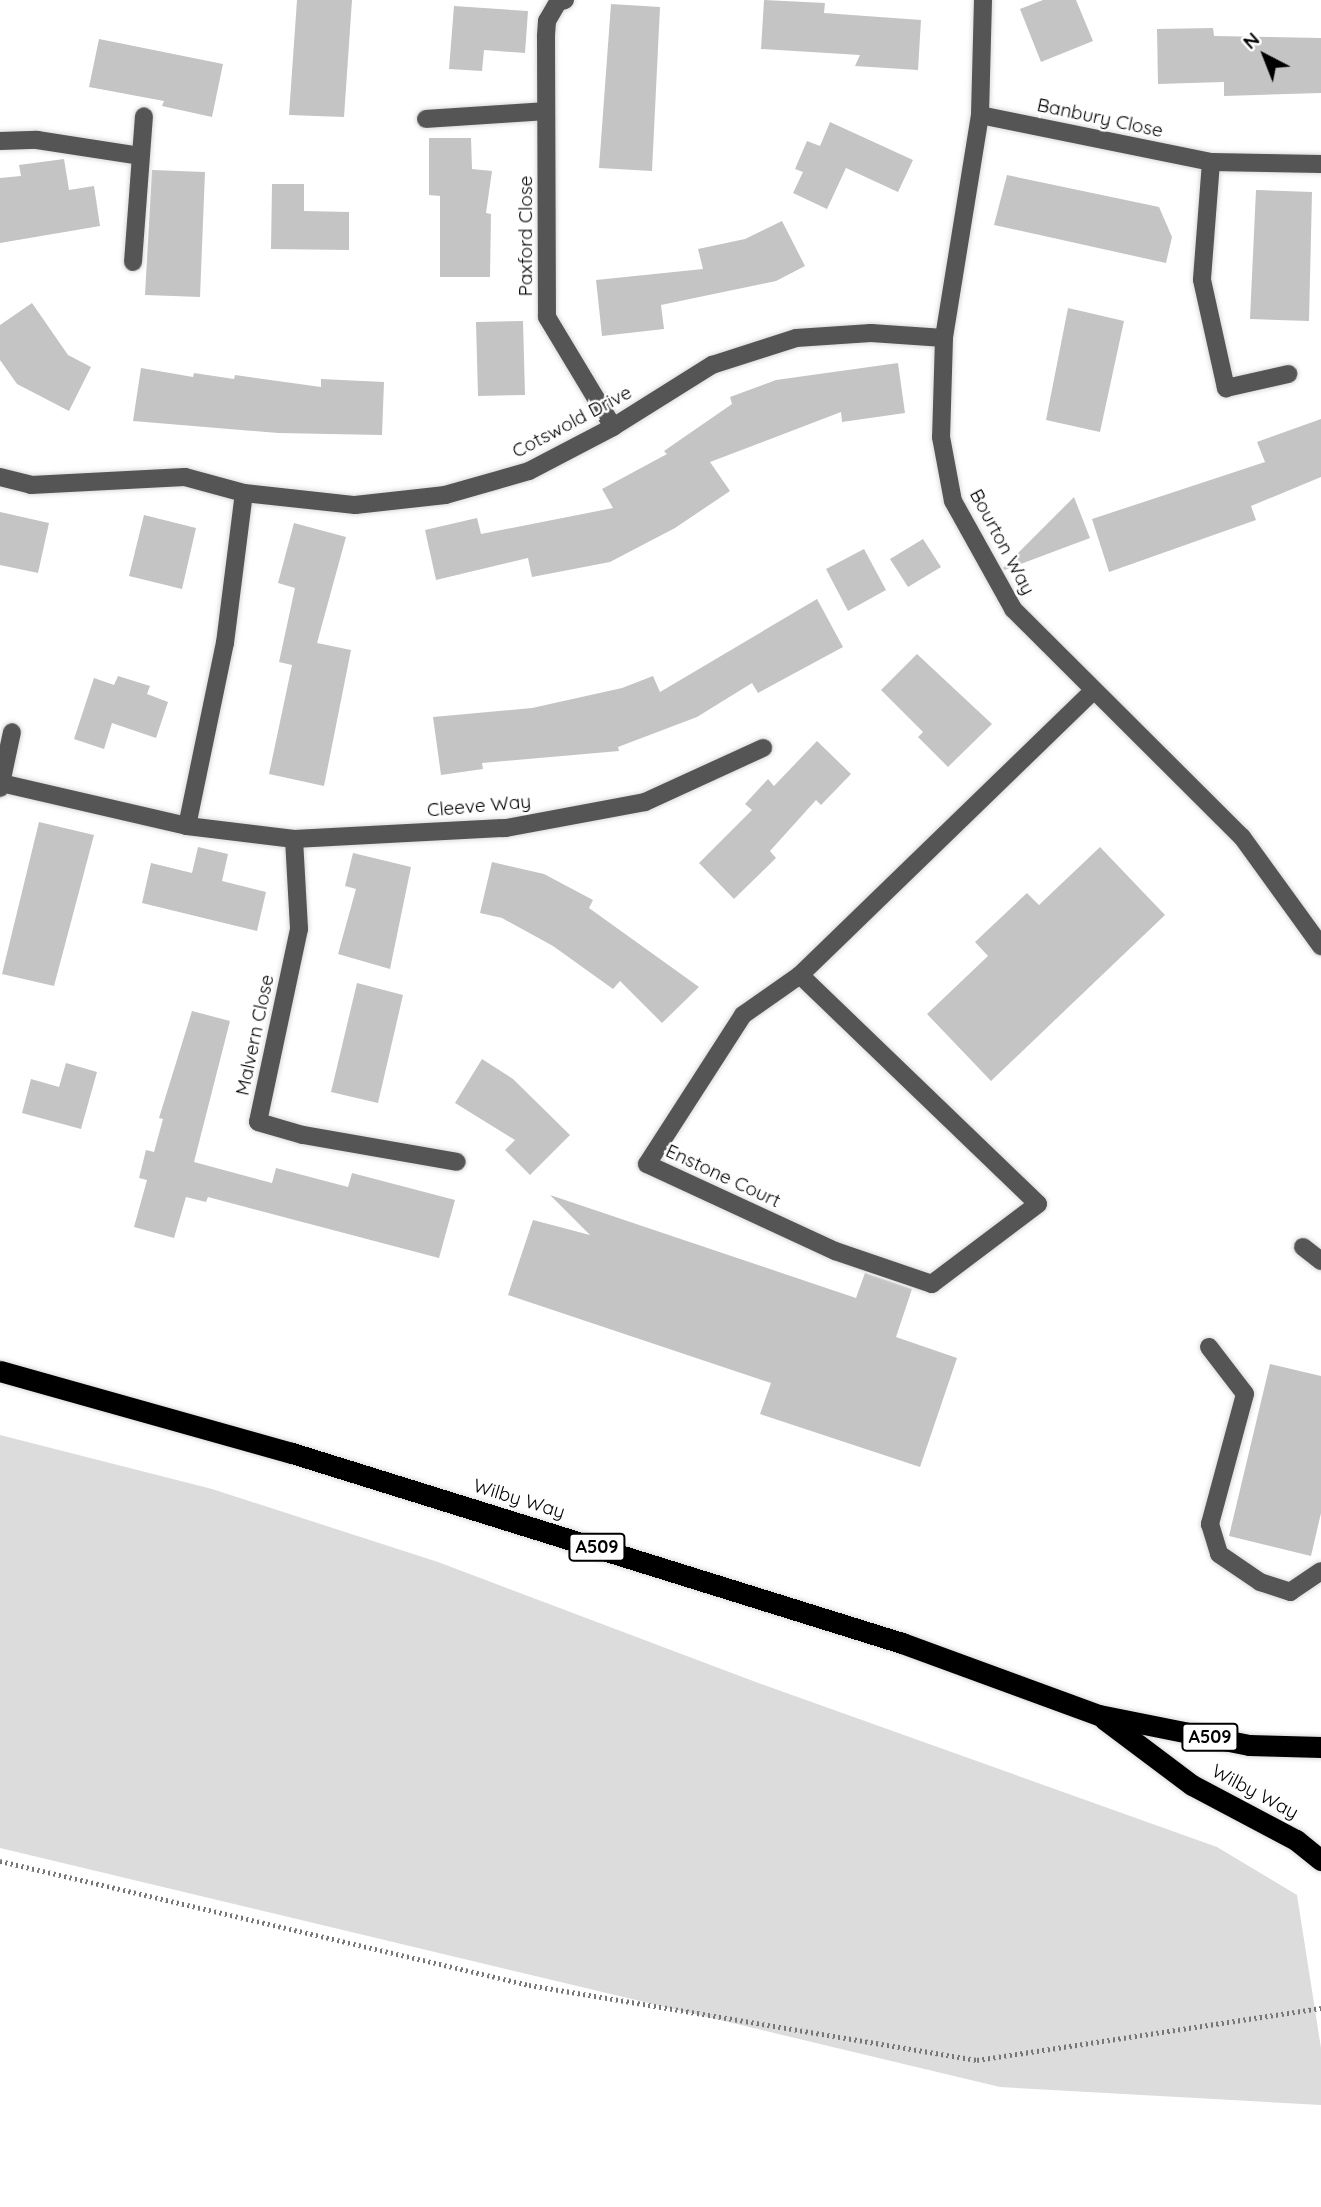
<!DOCTYPE html>
<style>
body{margin:0}
#map{position:relative;width:1321px;height:2207px;overflow:hidden;background:#fff;font-family:Quicksand,sans-serif}
div>[style]{position:absolute}
.green>*{inset:0;background:#dcdcdc}
.building>*{inset:0;background:#c4c4c4}
.path>*{height:4.5px;margin-top:-2.25px;transform-origin:0;background:repeating-linear-gradient(90deg,#777 0 2px,transparent 0 5.5px)}
.roads{filter:drop-shadow(0 0 2px #dbdbdb) drop-shadow(0 0 2px #dbdbdb)}
.minor>*{height:18px;margin:-9px;padding:0 9px;transform-origin:9px;border-radius:9px;background:#555}
.highway>*{height:21px;margin:-10.5px;padding:0 10.5px;transform-origin:10.5px;border-radius:10.5px;background:#000}
span{translate:-50% -50%;white-space:nowrap;text-align:center;line-height:1.15;-webkit-text-stroke:5px #fff;paint-order:stroke}
.shield-label span{padding:2px 5px;background:#fff;border:2px solid;border-radius:5px;-webkit-text-stroke-width:0}
.shield-label{font-size:18px;color:#000;font-weight:700}
.street-label{font-size:19px;color:#000}
.north{position:absolute;left:1230px;top:21px;width:70px;height:70px;-webkit-text-stroke:5px #fff;paint-order:stroke;rotate:318deg;font-size:19px;font-weight:700;line-height:28px;text-align:center;color:#000}
.north::after{content:'';display:block;margin:auto;width:24px;height:32px;background:#000;clip-path:polygon(50% 0,100% 100%,50% 72%,0 100%)}
</style>
<div id="map">
<div class="green">
<i style="clip-path:polygon(0 1435px,212px 1489px,438px 1562px,761px 1684px,1217px 1847px,1297px 1895px,1321px 2048px,1321px 2105px,1000px 2087px,0 1848px)"></i>
</div>
<div class="building">
<i style="clip-path:polygon(297px 0,352px 0,344px 117px,289px 115px)"></i>
<i style="clip-path:polygon(764px 0,825px 3px,824px 13px,921px 20px,918px 70px,855px 66px,860px 55px,761px 49px)"></i>
<i style="clip-path:polygon(1043px 0,1076px 0,1093px 41px,1041px 62px,1020px 9px)"></i>
<i style="clip-path:polygon(611px 4px,660px 7px,652px 171px,599px 168px)"></i>
<i style="clip-path:polygon(454px 6px,528px 11px,525px 53px,484px 50px,482px 71px,449px 69px)"></i>
<i style="clip-path:polygon(1213px 28px,1214px 36px,1321px 38px,1321px 93px,1224px 96px,1224px 82px,1158px 84px,1157px 29px)"></i>
<i style="clip-path:polygon(99px 39px,223px 64px,212px 117px,162px 106px,164px 101px,89px 87px)"></i>
<i style="clip-path:polygon(830px 122px,913px 160px,898px 192px,846px 168px,827px 209px,793px 193px,803px 172px,795px 169px,807px 141px,820px 146px)"></i>
<i style="clip-path:polygon(429px 138px,471px 138px,472px 169px,492px 171px,486px 213px,491px 214px,490px 277px,440px 277px,440px 196px,429px 195px)"></i>
<i style="clip-path:polygon(64px 159px,69px 190px,94px 186px,100px 226px,0 243px,0 178px,21px 176px,19px 165px)"></i>
<i style="clip-path:polygon(152px 170px,205px 172px,200px 297px,145px 295px)"></i>
<i style="clip-path:polygon(1007px 175px,1159px 207px,1172px 237px,1166px 263px,994px 225px)"></i>
<i style="clip-path:polygon(272px 184px,304px 184px,304px 211px,349px 212px,349px 250px,271px 249px)"></i>
<i style="clip-path:polygon(1256px 190px,1312px 192px,1309px 321px,1250px 319px)"></i>
<i style="clip-path:polygon(782px 221px,805px 266px,776px 281px,661px 305px,664px 329px,602px 336px,596px 280px,703px 269px,698px 249px,745px 239px)"></i>
<i style="clip-path:polygon(32px 303px,68px 355px,91px 367px,69px 411px,17px 384px,0 360px,0 325px)"></i>
<i style="clip-path:polygon(1068px 308px,1124px 321px,1100px 432px,1046px 420px)"></i>
<i style="clip-path:polygon(523px 321px,525px 395px,478px 396px,476px 322px)"></i>
<i style="clip-path:polygon(898px 363px,905px 413px,842px 422px,841px 412px,710px 462px,730px 491px,675px 528px,610px 562px,532px 577px,528px 558px,436px 580px,425px 530px,477px 518px,481px 534px,613px 508px,602px 489px,667px 454px,664px 451px,732px 404px,730px 397px,776px 380px)"></i>
<i style="clip-path:polygon(141px 368px,193px 377px,194px 373px,234px 379px,235px 375px,321px 387px,321px 379px,384px 382px,382px 435px,278px 433px,133px 421px)"></i>
<i style="clip-path:polygon(1321px 419px,1321px 477px,1251px 506px,1256px 520px,1109px 572px,1092px 519px,1265px 462px,1257px 442px)"></i>
<i style="clip-path:polygon(1074px 497px,1090px 538px,1005px 570px,1003px 568px)"></i>
<i style="clip-path:polygon(0 512px,49px 523px,38px 573px,0 565px)"></i>
<i style="clip-path:polygon(144px 515px,196px 528px,182px 589px,129px 576px)"></i>
<i style="clip-path:polygon(294px 523px,346px 537px,317px 643px,351px 650px,324px 786px,269px 774px,292px 665px,279px 662px,295px 588px,278px 583px)"></i>
<i style="clip-path:polygon(923px 539px,941px 567px,908px 587px,890px 559px)"></i>
<i style="clip-path:polygon(864px 549px,886px 590px,848px 611px,826px 569px)"></i>
<i style="clip-path:polygon(817px 599px,843px 647px,758px 693px,752px 683px,697px 717px,618px 747px,619px 751px,482px 763px,483px 769px,441px 775px,433px 717px,532px 708px,622px 688px,653px 676px,660px 692px)"></i>
<i style="clip-path:polygon(917px 654px,992px 724px,948px 767px,918px 737px,923px 732px,881px 690px)"></i>
<i style="clip-path:polygon(118px 676px,150px 686px,147px 694px,168px 702px,156px 738px,112px 723px,104px 749px,74px 739px,94px 678px,114px 685px)"></i>
<i style="clip-path:polygon(817px 741px,851px 774px,821px 805px,816px 800px,770px 851px,776px 858px,734px 899px,699px 863px,752px 810px,745px 804px,768px 779px,774px 786px)"></i>
<i style="clip-path:polygon(39px 822px,94px 835px,54px 986px,2px 974px)"></i>
<i style="clip-path:polygon(198px 847px,228px 854px,222px 881px,266px 892px,257px 931px,142px 903px,151px 863px,192px 873px)"></i>
<i style="clip-path:polygon(1100px 847px,1165px 915px,991px 1081px,927px 1014px,988px 956px,975px 942px,1027px 893px,1039px 905px)"></i>
<i style="clip-path:polygon(353px 853px,411px 867px,390px 969px,338px 954px,356px 889px,345px 886px)"></i>
<i style="clip-path:polygon(492px 862px,544px 874px,593px 900px,589px 908px,699px 987px,662px 1023px,620px 981px,613px 989px,553px 946px,502px 918px,480px 913px)"></i>
<i style="clip-path:polygon(357px 983px,403px 995px,378px 1103px,331px 1092px)"></i>
<i style="clip-path:polygon(192px 1011px,230px 1021px,194px 1162px,272px 1183px,276px 1168px,348px 1187px,352px 1173px,455px 1200px,439px 1258px,208px 1197px,206px 1202px,186px 1197px,174px 1238px,134px 1227px,147px 1180px,139px 1178px,146px 1150px,154px 1152px,163px 1119px,159px 1118px)"></i>
<i style="clip-path:polygon(482px 1059px,513px 1079px,570px 1135px,530px 1175px,505px 1150px,515px 1140px,455px 1103px)"></i>
<i style="clip-path:polygon(66px 1063px,97px 1072px,81px 1129px,22px 1113px,31px 1079px,59px 1087px)"></i>
<i style="clip-path:polygon(550px 1195px,856px 1298px,865px 1273px,912px 1289px,896px 1337px,957px 1358px,920px 1467px,760px 1414px,771px 1383px,508px 1295px,533px 1220px,590px 1235px)"></i>
<i style="clip-path:polygon(1270px 1364px,1321px 1376px,1321px 1513px,1311px 1556px,1229px 1536px)"></i>
</div>
<div class="path">
<i style="left:0;top:1861px;width:543px;rotate:13.19deg"></i>
<i style="left:529px;top:1985px;width:454px;rotate:9.5deg"></i>
<i style="left:977px;top:2060px;width:348px;rotate:-8.6deg"></i>
</div>
<div class="roads">
<div class="minor">
<i style="left:565px;top:0;width:7px;rotate:164deg"></i>
<i style="left:558px;top:2px;width:22px;rotate:120deg"></i>
<i style="left:547px;top:21px;width:16px;rotate:94deg"></i>
<i style="left:546px;top:37px;width:280px;rotate:89.8deg"></i>
<i style="left:547px;top:317px;width:128px;rotate:59deg"></i>
<i style="left:983px;top:0;width:115px;rotate:91.5deg"></i>
<i style="left:980px;top:115px;width:226px;rotate:99.2deg"></i>
<i style="left:944px;top:338px;width:99px;rotate:91.7deg"></i>
<i style="left:941px;top:437px;width:65px;rotate:79.4deg"></i>
<i style="left:953px;top:501px;width:124px;rotate:60.9deg"></i>
<i style="left:1013px;top:609px;width:323px;rotate:44.9deg"></i>
<i style="left:1242px;top:837px;width:135px;rotate:54.1deg"></i>
<i style="left:980px;top:115px;width:236px;rotate:11.5deg"></i>
<i style="left:1211px;top:162px;width:110px;rotate:1deg"></i>
<i style="left:426px;top:119px;width:120px;rotate:-3.8deg"></i>
<i style="left:0;top:141px;width:37px;rotate:-2deg"></i>
<i style="left:37px;top:140px;width:104px;rotate:8.8deg"></i>
<i style="left:1211px;top:162px;width:118px;rotate:94.4deg"></i>
<i style="left:1202px;top:280px;width:111px;rotate:77.5deg"></i>
<i style="left:1226px;top:388px;width:64px;rotate:-12.7deg"></i>
<i style="left:133px;top:262px;width:146px;rotate:-85.7deg"></i>
<i style="left:0;top:477px;width:32px;rotate:14deg"></i>
<i style="left:31px;top:485px;width:154px;rotate:-3deg"></i>
<i style="left:185px;top:477px;width:61px;rotate:15.2deg"></i>
<i style="left:244px;top:493px;width:112px;rotate:6.2deg"></i>
<i style="left:355px;top:505px;width:91px;rotate:-6.3deg"></i>
<i style="left:445px;top:495px;width:87px;rotate:-15.9deg"></i>
<i style="left:529px;top:471px;width:95px;rotate:-27.6deg"></i>
<i style="left:613px;top:427px;width:117px;rotate:-32.1deg"></i>
<i style="left:712px;top:365px;width:88px;rotate:-17.8deg"></i>
<i style="left:796px;top:338px;width:75px;rotate:-3.8deg"></i>
<i style="left:871px;top:333px;width:73px;rotate:3.9deg"></i>
<i style="left:1px;top:783px;width:191px;rotate:13deg"></i>
<i style="left:187px;top:826px;width:108px;rotate:6.9deg"></i>
<i style="left:294px;top:839px;width:212px;rotate:-3deg"></i>
<i style="left:506px;top:828px;width:141px;rotate:-10.6deg"></i>
<i style="left:645px;top:802px;width:130px;rotate:-24.6deg"></i>
<i style="left:0;top:788px;width:57px;rotate:-77.9deg"></i>
<i style="left:187px;top:826px;width:187px;rotate:-78.3deg"></i>
<i style="left:225px;top:643px;width:151px;rotate:-82.8deg"></i>
<i style="left:294px;top:839px;width:90px;rotate:86.8deg"></i>
<i style="left:299px;top:929px;width:197px;rotate:102deg"></i>
<i style="left:258px;top:1122px;width:47px;rotate:16.1deg"></i>
<i style="left:303px;top:1135px;width:156px;rotate:9.9deg"></i>
<i style="left:800px;top:975px;width:330px;rotate:43.9deg"></i>
<i style="left:1038px;top:1204px;width:133px;rotate:143deg"></i>
<i style="left:932px;top:1284px;width:102px;rotate:-161.2deg"></i>
<i style="left:835px;top:1251px;width:207px;rotate:-155.2deg"></i>
<i style="left:647px;top:1164px;width:177px;rotate:-57.2deg"></i>
<i style="left:743px;top:1015px;width:70px;rotate:-35.1deg"></i>
<i style="left:800px;top:975px;width:408px;rotate:-44.1deg"></i>
<i style="left:1303px;top:1247px;width:23px;rotate:38deg"></i>
<i style="left:1209px;top:1347px;width:59px;rotate:52.5deg"></i>
<i style="left:1245px;top:1394px;width:135px;rotate:105.1deg"></i>
<i style="left:1210px;top:1524px;width:31px;rotate:73deg"></i>
<i style="left:1219px;top:1554px;width:50px;rotate:34.3deg"></i>
<i style="left:1260px;top:1582px;width:32px;rotate:18deg"></i>
<i style="left:1290px;top:1592px;width:37px;rotate:-34deg"></i>
</div>
<div class="highway">
<i style="left:0;top:1371px;width:303px;rotate:15.7deg"></i>
<i style="left:292px;top:1453px;width:639px;rotate:17.3deg"></i>
<i style="left:902px;top:1643px;width:210px;rotate:20.1deg"></i>
<i style="left:1099px;top:1715px;width:153px;rotate:11.3deg"></i>
<i style="left:1249px;top:1745px;width:72px;rotate:1.6deg"></i>
<i style="left:1104px;top:1719px;width:110px;rotate:36.9deg"></i>
<i style="left:1192px;top:1785px;width:118px;rotate:27.9deg"></i>
<i style="left:1296px;top:1840px;width:32px;rotate:39deg"></i>
</div>
</div>
<div class="shield-label">
<span style="left:597px;top:1547px">A509</span>
<span style="left:1210px;top:1737px">A509</span>
</div>
<div class="street-label">
<span style="left:1100px;top:118px;rotate:12deg">Banbury Close</span>
<span style="left:526px;top:236px;rotate:-90deg">Paxford Close</span>
<span style="left:572px;top:422px;rotate:-28deg">Cotswold Drive</span>
<span style="left:1002px;top:542px;rotate:62deg">Bourton Way</span>
<span style="left:479px;top:806px;rotate:-5deg">Cleeve Way</span>
<span style="left:255px;top:1035px;rotate:-78deg">Malvern Close</span>
<span style="left:723px;top:1176px;rotate:25deg">Enstone Court</span>
<span style="left:519px;top:1499px;rotate:17deg">Wilby Way</span>
<span style="left:1255px;top:1792px;rotate:28deg">Wilby Way</span>
</div>
<div class="north">N</div>
</div>
